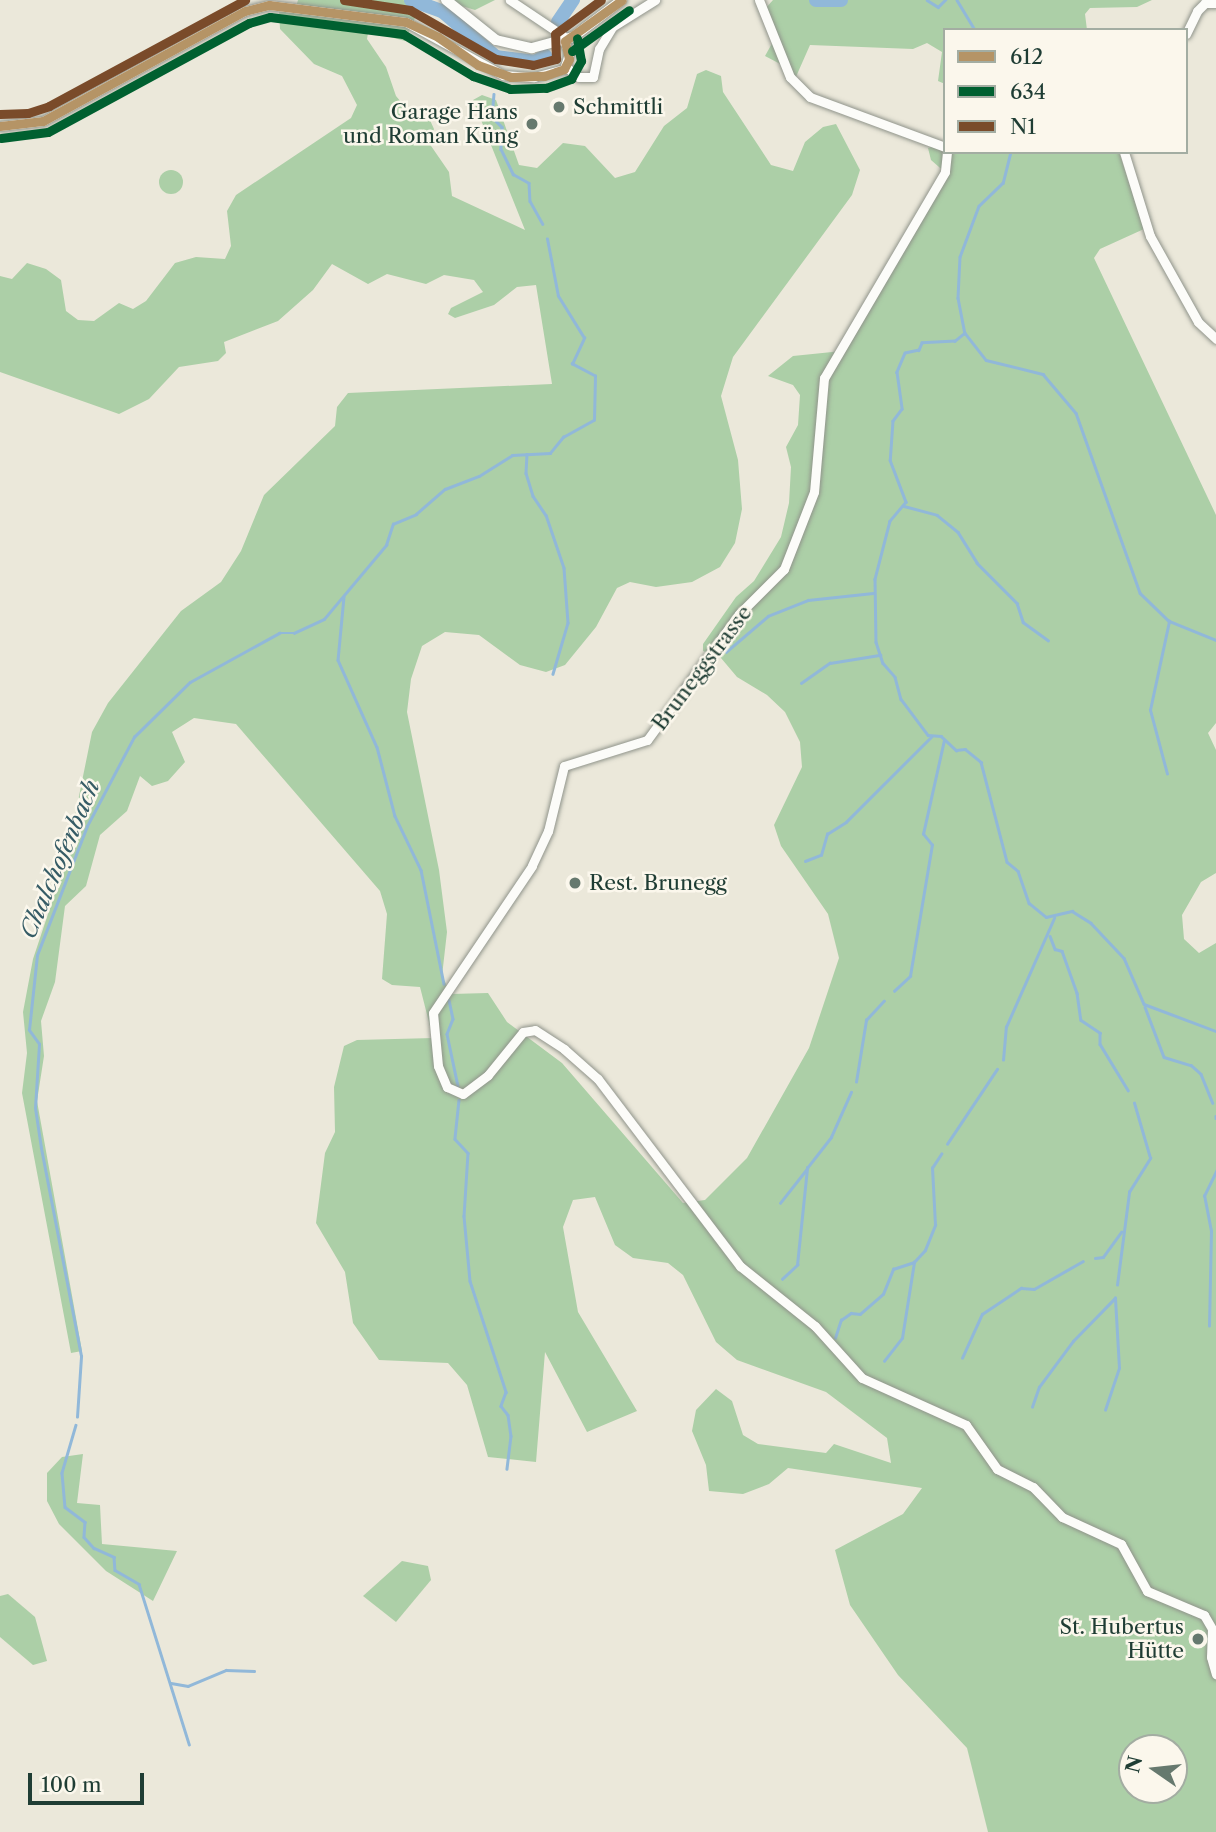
<!DOCTYPE html>
<meta charset="utf-8">
<style>
body{margin:0}
#map{position:relative;width:1216px;height:1832px;overflow:hidden;background:#ebe8da;font-family:"Libre Caslon Text",serif}
div>[style]{position:absolute}
.forest>*{inset:0;background:#accfa7}
.round{border-radius:50%}
.stream>*{height:2.5px;margin:-1.25px;padding:0 1.25px;transform-origin:1.25px;border-radius:1.25px;background:#91b8d9}
.river>*{height:14px;margin:-7px;padding:0 7px;transform-origin:7px;border-radius:7px;background:#91b8d9}
.roads{filter:drop-shadow(0 0 2px #90948b) drop-shadow(0 0 2px #90948b)}
.minor>*{height:9px;margin:-4.5px;padding:0 4.5px;transform-origin:4.5px;border-radius:4.5px;background:#fcfcf9}
.major>*{height:10px;margin:-5px;padding:0 5px;transform-origin:5px;border-radius:5px;background:#fcfcf9}
.bus-1>*{height:9px;margin:-4.5px;padding:0 4.5px;transform-origin:4.5px;border-radius:4.5px;background:#b59466}
.bus-2>*{height:9px;margin:-4.5px;padding:0 4.5px;transform-origin:4.5px;border-radius:4.5px;background:#006030}
.bus-3>*{height:9px;margin:-4.5px;padding:0 4.5px;transform-origin:4.5px;border-radius:4.5px;background:#7a4b2a}
.dots>*{width:19px;height:19px;translate:-50% -50%;box-sizing:border-box;border:4px solid #fbf7ec;border-radius:50%}
span{translate:-50% -50%;white-space:nowrap;text-align:center;line-height:1.15;-webkit-text-stroke:5px #fbf7ec;paint-order:stroke}
.poi-label{font-size:21px;color:#1f3d34}
.left{translate:0 -50%;text-align:left}
.right{translate:-100% -50%;text-align:right}
.street-label{font-size:21px;color:#1f3d34}
.water-label{font-size:23px;color:#365c66;font-style:italic}
.legend{position:absolute;left:943px;top:28px;width:245px;height:126px;box-sizing:border-box;background:#fbf7ec;border:2px solid #a3ada2;margin:0;padding:9px 12px;list-style:none;font-size:21px;color:#1f3d34}
.legend li{display:flex;align-items:center;gap:14px;height:35px}
.legend b{width:35px;border:2px solid #a3ada2}
.north{position:absolute;left:1118px;top:1734px;width:70px;height:70px;box-sizing:border-box;background:#fbf7ec;border:2px solid #a3ada2;border-radius:50%;rotate:284deg;font-size:19px;font-weight:700;line-height:28px;text-align:center;color:#1f3d34}
.north::after{content:'';display:block;margin:auto;width:24px;height:32px;background:#66796e;clip-path:polygon(50% 0,100% 100%,50% 72%,0 100%)}
.scale{position:absolute;left:28px;top:1773px;width:116px;height:32px;box-sizing:border-box;border:4px solid #1f3d34;border-top:0;padding-left:9px;font-size:21px;line-height:24px;white-space:nowrap;color:#1f3d34;-webkit-text-stroke:5px #fbf7ec;paint-order:stroke}
</style>
<div id="map">
<div class="forest">
<i style="clip-path:polygon(evenodd,298px 0,403px 0,421px 4px,405px 41px,375px 33px,368px 33px,367px 39px,386px 67px,396px 96px,412px 115px,429px 118px,434px 129px,429px 143px,449px 172px,452px 196px,525px 230px,473px 100px,482px 95px,496px 100px,519px 165px,537px 168px,563px 143px,585px 146px,615px 178px,635px 172px,664px 126px,687px 108px,697px 74px,706px 70px,721px 76px,723px 92px,771px 165px,793px 171px,805px 142px,823px 127px,836px 124px,860px 170px,852px 195px,733px 357px,721px 396px,738px 460px,742px 509px,735px 543px,720px 567px,692px 582px,656px 587px,630px 582px,617px 588px,596px 627px,565px 665px,546px 672px,520px 665px,479px 635px,445px 632px,422px 646px,411px 679px,407px 712px,439px 870px,447px 932px,442px 976px,451px 994px,488px 993px,507px 1022px,562px 1063px,683px 1203px,705px 1200px,747px 1158px,809px 1048px,839px 958px,828px 914px,781px 846px,774px 825px,802px 767px,800px 742px,785px 712px,767px 695px,737px 677px,721px 658px,703px 651px,703px 644px,736px 597px,754px 581px,781px 537px,789px 503px,791px 467px,786px 447px,798px 425px,800px 395px,793px 385px,768px 376px,793px 356px,842px 351px,947px 174px,931px 160px,928px 148px,945px 143px,945px 152px,1119px 152px,1144px 229px,1100px 249px,1094px 258px,1216px 515px,1216px 723px,1208px 733px,1216px 750px,1216px 873px,1201px 882px,1182px 915px,1184px 939px,1199px 953px,1216px 943px,1216px 1832px,988px 1832px,967px 1748px,898px 1675px,850px 1605px,835px 1550px,903px 1514px,922px 1488px,788px 1468px,769px 1484px,743px 1494px,709px 1491px,706px 1465px,692px 1431px,696px 1410px,716px 1389px,732px 1401px,743px 1435px,758px 1444px,826px 1453px,834px 1444px,891px 1463px,887px 1438px,826px 1392px,737px 1360px,716px 1342px,683px 1275px,668px 1263px,633px 1258px,615px 1245px,595px 1197px,573px 1200px,563px 1227px,578px 1312px,637px 1411px,587px 1432px,545px 1352px,536px 1462px,488px 1457px,467px 1385px,448px 1363px,379px 1360px,353px 1323px,345px 1272px,316px 1223px,325px 1153px,335px 1132px,334px 1087px,344px 1046px,357px 1040px,433px 1038px,420px 987px,392px 985px,382px 979px,387px 914px,380px 891px,236px 724px,194px 718px,172px 732px,185px 762px,168px 781px,152px 786px,140px 776px,127px 811px,100px 835px,86px 886px,65px 906px,55px 982px,41px 1021px,44px 1056px,37px 1101px,82px 1351px,71px 1353px,22px 1093px,27px 1053px,23px 1012px,33px 959px,66px 860px,92px 732px,108px 703px,181px 611px,221px 582px,241px 551px,264px 495px,335px 426px,337px 407px,348px 393px,552px 384px,536px 285px,517px 287px,494px 305px,455px 318px,448px 314px,451px 308px,483px 292px,474px 280px,444px 275px,426px 284px,387px 274px,368px 284px,332px 264px,313px 290px,278px 321px,224px 342px,226px 353px,218px 361px,179px 367px,149px 399px,119px 414px,0 372px,0 276px,12px 279px,27px 263px,46px 269px,61px 280px,66px 311px,78px 320px,94px 321px,119px 303px,133px 309px,146px 301px,175px 263px,196px 257px,225px 259px,231px 246px,227px 211px,236px 195px,351px 118px,357px 105px,342px 76px,314px 64px,280px 29px,279px 11px,295px 10px,298px 0,1132px 1748px,1174px 1748px,1174px 1790px,1132px 1790px,1132px 1748px)"></i>
<i style="clip-path:polygon(442px 0,495px 0,475px 10px)"></i>
<i style="clip-path:polygon(773px 0,1152px 0,1137px 7px,1090px 8px,1085px 14px,1087px 30px,945px 30px,945px 84px,938px 81px,942px 52px,927px 43px,913px 49px,810px 45px,795px 79px,786px 67px,765px 56px,775px 38px,765px 9px)"></i>
<i class="round" style="left:159px;top:170px;width:24px;height:24px"></i>
<i style="clip-path:polygon(83px 1454px,77px 1503px,100px 1505px,102px 1544px,177px 1551px,153px 1601px,106px 1571px,59px 1524px,47px 1501px,47px 1473px,62px 1457px)"></i>
<i style="clip-path:polygon(402px 1561px,428px 1566px,431px 1580px,396px 1622px,363px 1596px)"></i>
<i style="clip-path:polygon(8px 1594px,35px 1617px,47px 1661px,33px 1665px,0 1637px,0 1596px)"></i>
</div>
<div class="stream">
<i style="left:927px;top:0;width:13px;rotate:32deg"></i>
<i style="left:938px;top:7px;width:10px;rotate:-45deg"></i>
<i style="left:957px;top:0;width:35px;rotate:59deg"></i>
<i style="left:494px;top:94px;width:23px;rotate:95deg"></i>
<i style="left:492px;top:117px;width:14px;rotate:45deg"></i>
<i style="left:502px;top:127px;width:22px;rotate:93deg"></i>
<i style="left:501px;top:149px;width:28px;rotate:64deg"></i>
<i style="left:513px;top:174px;width:18px;rotate:29deg"></i>
<i style="left:529px;top:183px;width:18px;rotate:87deg"></i>
<i style="left:530px;top:201px;width:26px;rotate:61deg"></i>
<i style="left:1011px;top:152px;width:32px;rotate:104deg"></i>
<i style="left:1003px;top:183px;width:33px;rotate:136deg"></i>
<i style="left:979px;top:206px;width:54px;rotate:110.4deg"></i>
<i style="left:960px;top:257px;width:41px;rotate:92.8deg"></i>
<i style="left:958px;top:298px;width:36px;rotate:79deg"></i>
<i style="left:965px;top:333px;width:13px;rotate:141deg"></i>
<i style="left:955px;top:341px;width:33px;rotate:177deg"></i>
<i style="left:922px;top:343px;width:8px;rotate:113deg"></i>
<i style="left:919px;top:350px;width:14px;rotate:168deg"></i>
<i style="left:905px;top:353px;width:21px;rotate:113deg"></i>
<i style="left:897px;top:372px;width:37px;rotate:82deg"></i>
<i style="left:902px;top:409px;width:15px;rotate:127deg"></i>
<i style="left:893px;top:421px;width:39px;rotate:94deg"></i>
<i style="left:890px;top:460px;width:45px;rotate:69.1deg"></i>
<i style="left:906px;top:502px;width:25px;rotate:130deg"></i>
<i style="left:890px;top:521px;width:60px;rotate:104.5deg"></i>
<i style="left:875px;top:579px;width:63px;rotate:89.1deg"></i>
<i style="left:876px;top:642px;width:22px;rotate:72deg"></i>
<i style="left:883px;top:663px;width:18px;rotate:49deg"></i>
<i style="left:895px;top:677px;width:23px;rotate:75deg"></i>
<i style="left:901px;top:699px;width:45px;rotate:53.1deg"></i>
<i style="left:928px;top:735px;width:13px;rotate:4deg"></i>
<i style="left:941px;top:736px;width:21px;rotate:43deg"></i>
<i style="left:956px;top:750px;width:9px;rotate:-6deg"></i>
<i style="left:965px;top:749px;width:21px;rotate:39deg"></i>
<i style="left:981px;top:762px;width:103px;rotate:75.4deg"></i>
<i style="left:1007px;top:862px;width:14px;rotate:39deg"></i>
<i style="left:1018px;top:871px;width:34px;rotate:71deg"></i>
<i style="left:1029px;top:903px;width:22px;rotate:39deg"></i>
<i style="left:1046px;top:917px;width:27px;rotate:-13deg"></i>
<i style="left:1072px;top:911px;width:22px;rotate:32deg"></i>
<i style="left:1091px;top:923px;width:48px;rotate:46.7deg"></i>
<i style="left:1124px;top:958px;width:50px;rotate:66.5deg"></i>
<i style="left:1144px;top:1004px;width:77px;rotate:20.6deg"></i>
<i style="left:965px;top:333px;width:34px;rotate:52deg"></i>
<i style="left:986px;top:360px;width:59px;rotate:13.8deg"></i>
<i style="left:1043px;top:374px;width:51px;rotate:49.8deg"></i>
<i style="left:1076px;top:413px;width:191px;rotate:70.4deg"></i>
<i style="left:1140px;top:593px;width:40px;rotate:44deg"></i>
<i style="left:1169px;top:621px;width:51px;rotate:22deg"></i>
<i style="left:527px;top:454px;width:19px;rotate:93deg"></i>
<i style="left:526px;top:473px;width:24px;rotate:73deg"></i>
<i style="left:533px;top:496px;width:23px;rotate:56deg"></i>
<i style="left:546px;top:515px;width:56px;rotate:71.2deg"></i>
<i style="left:564px;top:568px;width:55px;rotate:85.8deg"></i>
<i style="left:568px;top:623px;width:53px;rotate:106.4deg"></i>
<i style="left:904px;top:506px;width:34px;rotate:15deg"></i>
<i style="left:937px;top:515px;width:27px;rotate:39deg"></i>
<i style="left:958px;top:532px;width:36px;rotate:58deg"></i>
<i style="left:977px;top:563px;width:57px;rotate:45deg"></i>
<i style="left:1017px;top:603px;width:20px;rotate:72deg"></i>
<i style="left:1023px;top:622px;width:31px;rotate:36deg"></i>
<i style="left:344px;top:597px;width:63px;rotate:95.4deg"></i>
<i style="left:338px;top:660px;width:95px;rotate:65.9deg"></i>
<i style="left:377px;top:747px;width:71px;rotate:75.4deg"></i>
<i style="left:395px;top:816px;width:60px;rotate:64.3deg"></i>
<i style="left:421px;top:870px;width:116px;rotate:78.6deg"></i>
<i style="left:726px;top:652px;width:55px;rotate:-40.6deg"></i>
<i style="left:768px;top:616px;width:43px;rotate:-21.8deg"></i>
<i style="left:808px;top:600px;width:65px;rotate:-6.1deg"></i>
<i style="left:801px;top:683px;width:35px;rotate:-35deg"></i>
<i style="left:830px;top:663px;width:51px;rotate:-9.1deg"></i>
<i style="left:1167px;top:774px;width:66px;rotate:-104.9deg"></i>
<i style="left:1150px;top:710px;width:91px;rotate:-77.9deg"></i>
<i style="left:805px;top:861px;width:17px;rotate:-21deg"></i>
<i style="left:821px;top:855px;width:22px;rotate:-74deg"></i>
<i style="left:827px;top:834px;width:22px;rotate:-32deg"></i>
<i style="left:846px;top:822px;width:120px;rotate:-45deg"></i>
<i style="left:1050px;top:936px;width:14px;rotate:69deg"></i>
<i style="left:1055px;top:949px;width:7px;rotate:16deg"></i>
<i style="left:1062px;top:951px;width:45px;rotate:70.3deg"></i>
<i style="left:1077px;top:993px;width:27px;rotate:82deg"></i>
<i style="left:1081px;top:1020px;width:23px;rotate:34deg"></i>
<i style="left:1100px;top:1033px;width:11px;rotate:90deg"></i>
<i style="left:1100px;top:1044px;width:54px;rotate:58.7deg"></i>
<i style="left:894px;top:991px;width:22px;rotate:-43deg"></i>
<i style="left:910px;top:976px;width:133px;rotate:-80.5deg"></i>
<i style="left:932px;top:845px;width:14px;rotate:-129deg"></i>
<i style="left:923px;top:834px;width:96px;rotate:-77.4deg"></i>
<i style="left:449px;top:1000px;width:19px;rotate:78deg"></i>
<i style="left:453px;top:1019px;width:16px;rotate:112deg"></i>
<i style="left:447px;top:1034px;width:53px;rotate:78.1deg"></i>
<i style="left:1145px;top:1007px;width:53px;rotate:69.2deg"></i>
<i style="left:1164px;top:1057px;width:28px;rotate:17deg"></i>
<i style="left:1191px;top:1065px;width:13px;rotate:42deg"></i>
<i style="left:1201px;top:1074px;width:31px;rotate:68deg"></i>
<i style="left:1003px;top:1060px;width:33px;rotate:-85deg"></i>
<i style="left:1006px;top:1027px;width:119px;rotate:-66.2deg"></i>
<i style="left:856px;top:1082px;width:63px;rotate:-80.8deg"></i>
<i style="left:866px;top:1020px;width:26px;rotate:-47deg"></i>
<i style="left:459px;top:1100px;width:39px;rotate:96deg"></i>
<i style="left:455px;top:1139px;width:19px;rotate:47deg"></i>
<i style="left:468px;top:1153px;width:63px;rotate:93.6deg"></i>
<i style="left:464px;top:1216px;width:65px;rotate:84.7deg"></i>
<i style="left:470px;top:1281px;width:117px;rotate:72deg"></i>
<i style="left:506px;top:1392px;width:15px;rotate:110deg"></i>
<i style="left:501px;top:1406px;width:11px;rotate:52deg"></i>
<i style="left:508px;top:1415px;width:21px;rotate:82deg"></i>
<i style="left:511px;top:1436px;width:33px;rotate:97deg"></i>
<i style="left:1216px;top:1116px;width:2px;rotate:90deg"></i>
<i style="left:947px;top:1144px;width:90px;rotate:-56.3deg"></i>
<i style="left:780px;top:1203px;width:42px;rotate:-51.8deg"></i>
<i style="left:1095px;top:1258px;width:8px;rotate:-7deg"></i>
<i style="left:1103px;top:1257px;width:31px;rotate:-54deg"></i>
<i style="left:782px;top:1279px;width:21px;rotate:-43deg"></i>
<i style="left:797px;top:1265px;width:98px;rotate:-84.1deg"></i>
<i style="left:807px;top:1168px;width:39px;rotate:-52deg"></i>
<i style="left:831px;top:1137px;width:49px;rotate:-66deg"></i>
<i style="left:1117px;top:1285px;width:94px;rotate:-82.6deg"></i>
<i style="left:1129px;top:1192px;width:40px;rotate:-58deg"></i>
<i style="left:1150px;top:1158px;width:57px;rotate:-106.2deg"></i>
<i style="left:1209px;top:1326px;width:95px;rotate:-88.8deg"></i>
<i style="left:1211px;top:1231px;width:36px;rotate:-101deg"></i>
<i style="left:1204px;top:1196px;width:28px;rotate:-64deg"></i>
<i style="left:835px;top:1338px;width:19px;rotate:-72deg"></i>
<i style="left:841px;top:1320px;width:12px;rotate:-35deg"></i>
<i style="left:851px;top:1313px;width:9px;rotate:6deg"></i>
<i style="left:860px;top:1314px;width:30px;rotate:-41deg"></i>
<i style="left:883px;top:1294px;width:27px;rotate:-68deg"></i>
<i style="left:893px;top:1269px;width:22px;rotate:-18deg"></i>
<i style="left:962px;top:1358px;width:48px;rotate:-65.6deg"></i>
<i style="left:982px;top:1314px;width:47px;rotate:-33.7deg"></i>
<i style="left:1021px;top:1288px;width:13px;rotate:4deg"></i>
<i style="left:1034px;top:1289px;width:56px;rotate:-29.7deg"></i>
<i style="left:884px;top:1361px;width:29px;rotate:-52deg"></i>
<i style="left:902px;top:1338px;width:77px;rotate:-81deg"></i>
<i style="left:914px;top:1262px;width:16px;rotate:-47deg"></i>
<i style="left:925px;top:1250px;width:27px;rotate:-68deg"></i>
<i style="left:935px;top:1225px;width:57px;rotate:-93deg"></i>
<i style="left:932px;top:1168px;width:17px;rotate:-57deg"></i>
<i style="left:1032px;top:1407px;width:21px;rotate:-71deg"></i>
<i style="left:1039px;top:1387px;width:57px;rotate:-53.5deg"></i>
<i style="left:1073px;top:1341px;width:60px;rotate:-45.7deg"></i>
<i style="left:1105px;top:1410px;width:44px;rotate:-71.6deg"></i>
<i style="left:1119px;top:1368px;width:70px;rotate:-93.3deg"></i>
<i style="left:77px;top:1417px;width:61px;rotate:-86.2deg"></i>
<i style="left:81px;top:1356px;width:212px;rotate:-100.9deg"></i>
<i style="left:41px;top:1148px;width:40px;rotate:-98.5deg"></i>
<i style="left:35px;top:1108px;width:64px;rotate:-86.4deg"></i>
<i style="left:39px;top:1044px;width:17px;rotate:-126deg"></i>
<i style="left:29px;top:1030px;width:75px;rotate:-83.9deg"></i>
<i style="left:37px;top:955px;width:138px;rotate:-68.8deg"></i>
<i style="left:87px;top:826px;width:101px;rotate:-62.2deg"></i>
<i style="left:134px;top:737px;width:78px;rotate:-44.5deg"></i>
<i style="left:190px;top:682px;width:102px;rotate:-28.8deg"></i>
<i style="left:279px;top:633px;width:15px"></i>
<i style="left:294px;top:633px;width:33px;rotate:-25deg"></i>
<i style="left:324px;top:619px;width:97px;rotate:-50deg"></i>
<i style="left:386px;top:545px;width:22px;rotate:-72deg"></i>
<i style="left:393px;top:524px;width:25px;rotate:-23deg"></i>
<i style="left:416px;top:514px;width:38px;rotate:-41deg"></i>
<i style="left:445px;top:489px;width:36px;rotate:-21deg"></i>
<i style="left:479px;top:476px;width:39px;rotate:-32deg"></i>
<i style="left:512px;top:455px;width:38px;rotate:-3deg"></i>
<i style="left:550px;top:453px;width:21px;rotate:-51deg"></i>
<i style="left:563px;top:437px;width:35px;rotate:-29deg"></i>
<i style="left:594px;top:420px;width:44px;rotate:-88.7deg"></i>
<i style="left:595px;top:376px;width:26px;rotate:-152deg"></i>
<i style="left:572px;top:364px;width:29px;rotate:-65deg"></i>
<i style="left:584px;top:338px;width:49px;rotate:-121.8deg"></i>
<i style="left:558px;top:296px;width:58px;rotate:-100.9deg"></i>
<i style="left:76px;top:1425px;width:50px;rotate:106.3deg"></i>
<i style="left:62px;top:1473px;width:34px;rotate:85deg"></i>
<i style="left:65px;top:1507px;width:25px;rotate:37deg"></i>
<i style="left:85px;top:1522px;width:15px;rotate:94deg"></i>
<i style="left:84px;top:1537px;width:15px;rotate:48deg"></i>
<i style="left:94px;top:1548px;width:22px;rotate:24deg"></i>
<i style="left:114px;top:1557px;width:13px;rotate:86deg"></i>
<i style="left:115px;top:1570px;width:28px;rotate:30deg"></i>
<i style="left:139px;top:1584px;width:168px;rotate:72.6deg"></i>
<i style="left:171px;top:1683px;width:17px;rotate:10deg"></i>
<i style="left:188px;top:1686px;width:41px;rotate:-22.8deg"></i>
<i style="left:226px;top:1670px;width:28px;rotate:2deg"></i>
</div>
<div class="river">
<i style="left:411px;top:0;width:33px;rotate:20deg"></i>
<i style="left:442px;top:11px;width:71px;rotate:40.4deg"></i>
<i style="left:496px;top:57px;width:39px;rotate:7deg"></i>
<i style="left:535px;top:62px;width:12px;rotate:-31deg"></i>
<i style="left:816px;top:0;width:25px"></i>
<i style="left:558px;top:22px;width:27px;rotate:-56deg"></i>
</div>
<div class="roads">
<div class="minor">
<i style="left:759px;top:0;width:83px;rotate:68.1deg"></i>
<i style="left:790px;top:77px;width:28px;rotate:45deg"></i>
<i style="left:810px;top:97px;width:144px;rotate:20.3deg"></i>
<i style="left:1186px;top:34px;width:25px;rotate:-64deg"></i>
<i style="left:1197px;top:11px;width:11px;rotate:-45deg"></i>
<i style="left:1205px;top:3px;width:11px"></i>
<i style="left:566px;top:67px;width:16px;rotate:38deg"></i>
<i style="left:579px;top:77px;width:14px"></i>
<i style="left:593px;top:77px;width:29px;rotate:-78deg"></i>
<i style="left:599px;top:49px;width:26px;rotate:-59deg"></i>
<i style="left:612px;top:27px;width:51px;rotate:-32.1deg"></i>
<i style="left:0;top:126px;width:43px;rotate:-6.6deg"></i>
<i style="left:43px;top:121px;width:230px;rotate:-28.6deg"></i>
<i style="left:245px;top:11px;width:25px;rotate:-14deg"></i>
<i style="left:269px;top:5px;width:138px;rotate:7.1deg"></i>
<i style="left:406px;top:22px;width:111px;rotate:28.7deg"></i>
<i style="left:503px;top:75px;width:31px;rotate:4deg"></i>
<i style="left:534px;top:77px;width:31px;rotate:-15deg"></i>
<i style="left:564px;top:69px;width:16px;rotate:-72deg"></i>
<i style="left:569px;top:54px;width:20px;rotate:-110deg"></i>
<i style="left:562px;top:35px;width:63px;rotate:-146.1deg"></i>
<i style="left:947px;top:152px;width:20px;rotate:96deg"></i>
<i style="left:945px;top:172px;width:239px;rotate:120.4deg"></i>
<i style="left:824px;top:378px;width:114px;rotate:95deg"></i>
<i style="left:814px;top:492px;width:83px;rotate:111.3deg"></i>
<i style="left:784px;top:569px;width:64px;rotate:135deg"></i>
<i style="left:739px;top:614px;width:156px;rotate:126.1deg"></i>
<i style="left:647px;top:740px;width:87px;rotate:162.6deg"></i>
<i style="left:564px;top:766px;width:67px;rotate:103.8deg"></i>
<i style="left:548px;top:831px;width:38px;rotate:115deg"></i>
<i style="left:532px;top:866px;width:177px;rotate:124deg"></i>
<i style="left:433px;top:1013px;width:53px;rotate:84.6deg"></i>
<i style="left:438px;top:1066px;width:23px;rotate:67deg"></i>
<i style="left:447px;top:1087px;width:17px;rotate:24deg"></i>
<i style="left:463px;top:1094px;width:31px;rotate:-37deg"></i>
<i style="left:488px;top:1075px;width:55px;rotate:-50.9deg"></i>
<i style="left:523px;top:1032px;width:12px;rotate:-9deg"></i>
<i style="left:535px;top:1030px;width:35px;rotate:33deg"></i>
<i style="left:564px;top:1049px;width:45px;rotate:41.4deg"></i>
<i style="left:598px;top:1079px;width:235px;rotate:52.8deg"></i>
<i style="left:740px;top:1266px;width:96px;rotate:38.7deg"></i>
<i style="left:815px;top:1326px;width:70px;rotate:47.9deg"></i>
<i style="left:862px;top:1378px;width:114px;rotate:24.3deg"></i>
<i style="left:966px;top:1425px;width:54px;rotate:54.8deg"></i>
<i style="left:997px;top:1469px;width:40px;rotate:26.6deg"></i>
<i style="left:1033px;top:1487px;width:42px;rotate:46deg"></i>
<i style="left:1062px;top:1517px;width:65px;rotate:24.6deg"></i>
<i style="left:1121px;top:1544px;width:54px;rotate:61deg"></i>
<i style="left:1147px;top:1591px;width:62px;rotate:22.8deg"></i>
<i style="left:1204px;top:1615px;width:16px;rotate:60deg"></i>
<i style="left:1212px;top:1629px;width:28px;rotate:92deg"></i>
<i style="left:1211px;top:1657px;width:18px;rotate:74deg"></i>
<i style="left:1124px;top:152px;width:88px;rotate:72.8deg"></i>
<i style="left:1150px;top:236px;width:98px;rotate:60.8deg"></i>
<i style="left:1198px;top:322px;width:25px;rotate:43deg"></i>
</div>
<div class="major">
<i style="left:446px;top:0;width:64px;rotate:38.7deg"></i>
<i style="left:496px;top:40px;width:37px;rotate:13deg"></i>
<i style="left:532px;top:48px;width:42px;rotate:-15deg"></i>
<i style="left:573px;top:37px;width:61px;rotate:-37.1deg"></i>
</div>
</div>
<div class="bus-1">
<i style="left:565px;top:41px;width:70px;rotate:-35.7deg"></i>
<i style="left:0;top:126px;width:43px;rotate:-6.6deg"></i>
<i style="left:43px;top:121px;width:230px;rotate:-28.6deg"></i>
<i style="left:245px;top:11px;width:25px;rotate:-14deg"></i>
<i style="left:269px;top:5px;width:138px;rotate:7.1deg"></i>
<i style="left:406px;top:22px;width:35px;rotate:25deg"></i>
<i style="left:438px;top:37px;width:49px;rotate:35deg"></i>
<i style="left:478px;top:65px;width:35px;rotate:20deg"></i>
<i style="left:511px;top:77px;width:33px;rotate:-2deg"></i>
<i style="left:544px;top:76px;width:21px;rotate:-19deg"></i>
<i style="left:564px;top:69px;width:11px;rotate:-63deg"></i>
<i style="left:569px;top:59px;width:18px;rotate:-103deg"></i>
</div>
<div class="bus-2">
<i style="left:572px;top:51px;width:70px;rotate:-35.7deg"></i>
<i style="left:1px;top:138px;width:47px;rotate:-7.3deg"></i>
<i style="left:48px;top:132px;width:229px;rotate:-28.5deg"></i>
<i style="left:249px;top:23px;width:22px;rotate:-16deg"></i>
<i style="left:270px;top:17px;width:134px;rotate:7.3deg"></i>
<i style="left:403px;top:34px;width:82px;rotate:31deg"></i>
<i style="left:473px;top:76px;width:39px;rotate:19deg"></i>
<i style="left:510px;top:89px;width:36px;rotate:-2deg"></i>
<i style="left:546px;top:88px;width:27px;rotate:-20deg"></i>
<i style="left:571px;top:79px;width:21px;rotate:-61deg"></i>
<i style="left:581px;top:61px;width:23px;rotate:-100deg"></i>
</div>
<div class="bus-3">
<i style="left:344px;top:0;width:67px;rotate:8.6deg"></i>
<i style="left:410px;top:10px;width:99px;rotate:29.7deg"></i>
<i style="left:496px;top:59px;width:37px;rotate:9deg"></i>
<i style="left:533px;top:65px;width:24px;rotate:-15deg"></i>
<i style="left:556px;top:59px;width:25px;rotate:-92deg"></i>
<i style="left:555px;top:34px;width:57px;rotate:-36.5deg"></i>
<i style="left:0;top:114px;width:28px;rotate:-2deg"></i>
<i style="left:28px;top:113px;width:22px;rotate:-18deg"></i>
<i style="left:49px;top:106px;width:223px;rotate:-28.4deg"></i>
</div>
<div class="dots">
<i style="left:559px;top:107px;background:#66796e"></i>
<i style="left:532px;top:124px;background:#66796e"></i>
<i style="left:575px;top:883px;background:#66796e"></i>
<i style="left:1198px;top:1639px;background:#66796e"></i>
</div>
<div class="poi-label">
<span class="left" style="left:573px;top:107px">Schmittli</span>
<span class="right" style="left:518px;top:124px">Garage Hans<br>und Roman Küng</span>
<span class="left" style="left:589px;top:883px">Rest. Brunegg</span>
<span class="right" style="left:1184px;top:1639px">St. Hubertus<br>Hütte</span>
</div>
<div class="street-label">
<span style="left:702px;top:668px;rotate:-53deg">Bruneggstrasse</span>
</div>
<div class="water-label">
<span style="left:60px;top:859px;rotate:-67deg">Chalchofenbach</span>
</div>
<ul class="legend">
<li><b style="height:9px;background:#b59466"></b>612</li>
<li><b style="height:9px;background:#006030"></b>634</li>
<li><b style="height:9px;background:#7a4b2a"></b>N1</li>
</ul>
<div class="north">N</div>
<div class="scale">100 m</div>
</div>
